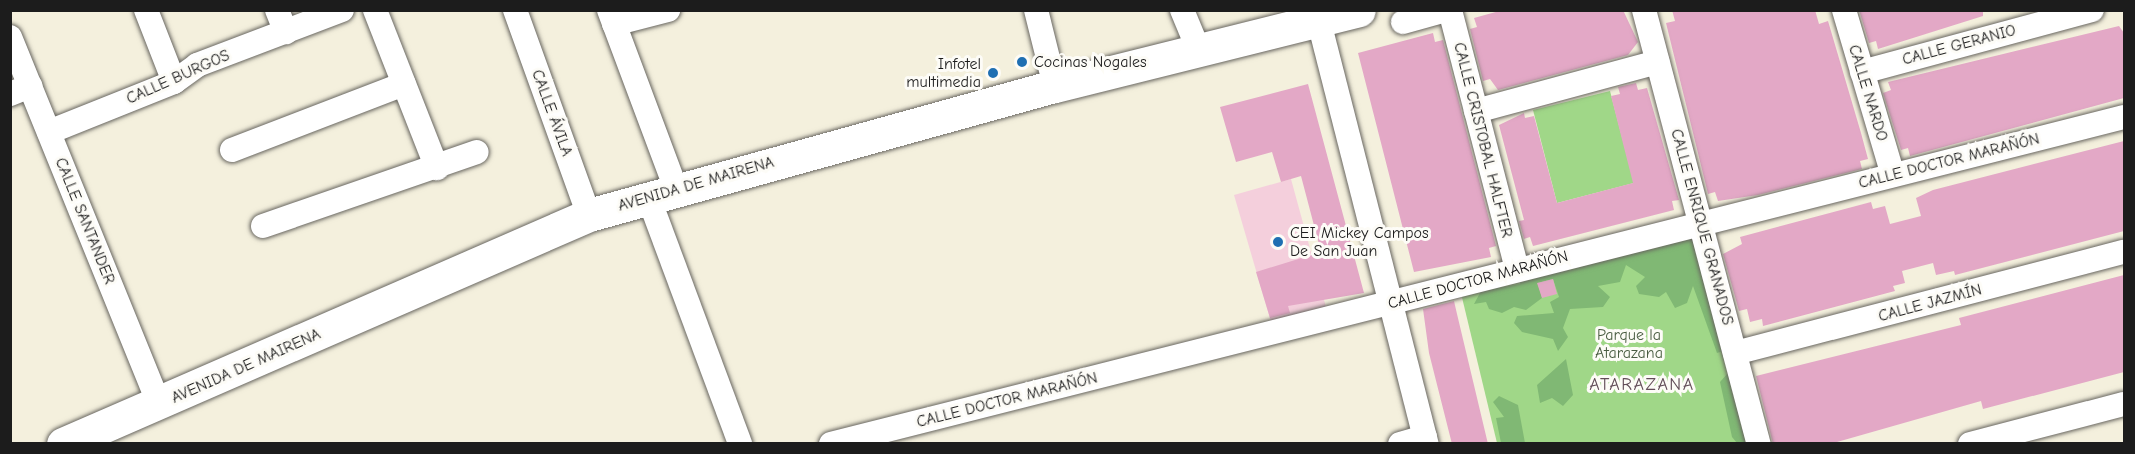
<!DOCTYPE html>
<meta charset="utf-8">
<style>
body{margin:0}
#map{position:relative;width:2135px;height:454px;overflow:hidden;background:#f4f0dd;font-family:"Comic Neue",sans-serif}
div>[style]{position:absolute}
.built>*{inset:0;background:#f4cfdc}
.green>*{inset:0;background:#a0d788}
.forest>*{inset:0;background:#80b874}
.building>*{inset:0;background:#e3a8c6}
.roads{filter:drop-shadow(0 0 2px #686660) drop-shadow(0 0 2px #686660)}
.street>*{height:24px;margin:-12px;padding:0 12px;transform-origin:12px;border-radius:12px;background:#fff}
.secondary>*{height:33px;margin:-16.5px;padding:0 16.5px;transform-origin:16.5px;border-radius:16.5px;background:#fff}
.dots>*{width:16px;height:16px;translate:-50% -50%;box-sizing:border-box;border:3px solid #fdfcf7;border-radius:50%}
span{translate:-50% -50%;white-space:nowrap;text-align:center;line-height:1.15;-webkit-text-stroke:6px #fdfcf7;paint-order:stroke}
.street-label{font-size:16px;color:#1c1c1c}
.poi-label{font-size:16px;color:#1c1c1c}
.left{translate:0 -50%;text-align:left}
.right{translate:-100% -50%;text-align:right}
.park-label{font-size:16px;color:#4a5d42}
.neighbourhood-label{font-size:18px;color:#624d58;letter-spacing:1.5px}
.frame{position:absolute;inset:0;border:12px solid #1c1c1c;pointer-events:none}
</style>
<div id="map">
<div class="built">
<i style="clip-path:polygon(1291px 179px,1326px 307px,1271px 322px,1234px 195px)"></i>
</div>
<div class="green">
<i style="clip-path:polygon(1610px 91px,1634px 183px,1557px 203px,1533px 110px)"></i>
<i style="clip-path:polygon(1700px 223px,1759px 443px,1497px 443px,1459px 285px)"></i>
</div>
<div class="forest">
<i style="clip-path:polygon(1693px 231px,1730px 349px,1717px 353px,1693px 286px,1687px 303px,1675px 308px,1666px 292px,1659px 297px,1639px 294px,1636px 286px,1645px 277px,1626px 265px,1620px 282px,1598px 286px,1610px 297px,1603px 307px,1570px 309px,1563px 328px,1568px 337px,1558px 351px,1553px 339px,1522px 332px,1514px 323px,1517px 316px,1554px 313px,1550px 302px,1559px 297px,1553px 279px,1538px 283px,1542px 298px,1526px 310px,1514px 307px,1502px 313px,1489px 309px,1486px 302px,1474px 304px,1481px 291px,1520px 284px,1524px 272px)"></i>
<i style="clip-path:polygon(1566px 359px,1573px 395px,1563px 406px,1552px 398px,1540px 403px,1537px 385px)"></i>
<i style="clip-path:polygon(1728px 373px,1753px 443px,1737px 443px,1732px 437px,1720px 382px)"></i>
<i style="clip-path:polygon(1499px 396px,1518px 405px,1525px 443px,1501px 443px,1496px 418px,1504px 417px,1493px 402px)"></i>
</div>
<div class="building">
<i style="clip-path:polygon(1503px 10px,1623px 10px,1638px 42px,1628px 55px,1498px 90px,1490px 79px,1483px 81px,1470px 29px,1477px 27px,1474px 18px)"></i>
<i style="clip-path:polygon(1672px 10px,1815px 10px,1819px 24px,1828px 21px,1861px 133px,1868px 159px,1860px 161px,1862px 169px,1758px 195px,1718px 201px,1715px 192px,1708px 194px,1666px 23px,1675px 21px)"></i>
<i style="clip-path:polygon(1859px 10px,1983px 10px,1983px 16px,1878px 49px,1876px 41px,1869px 43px)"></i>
<i style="clip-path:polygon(2119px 26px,2124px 33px,2124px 98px,1910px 156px,1908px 148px,1901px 150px,1883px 93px,1891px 90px,1888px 82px)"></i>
<i style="clip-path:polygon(1433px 33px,1435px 42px,1443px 40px,1496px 246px,1489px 248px,1491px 257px,1414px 272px,1358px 53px)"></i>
<i style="clip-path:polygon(1636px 83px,1638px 90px,1647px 88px,1679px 200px,1672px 201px,1674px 210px,1533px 246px,1530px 237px,1524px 239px,1519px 221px,1524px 220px,1499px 125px,1524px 113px,1525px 118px,1534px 116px,1557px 203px,1633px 183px,1611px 96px,1620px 94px,1618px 87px)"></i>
<i style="clip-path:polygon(1308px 84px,1364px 293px,1288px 306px,1290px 313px,1270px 318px,1256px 272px,1321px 252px,1301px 176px,1281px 182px,1272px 152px,1236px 162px,1220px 107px)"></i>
<i style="clip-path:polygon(2124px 141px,2124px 231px,1955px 275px,1954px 271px,1936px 275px,1933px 263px,1902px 271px,1905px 283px,1893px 286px,1895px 291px,1763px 326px,1762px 319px,1750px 322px,1747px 309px,1739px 311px,1723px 254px,1742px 244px,1740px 237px,1871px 202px,1873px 209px,1885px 206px,1890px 224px,1921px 216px,1916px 198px,1933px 190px)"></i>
<i style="clip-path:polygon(2124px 275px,2124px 372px,1983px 409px,1981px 401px,1830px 444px,1773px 444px,1756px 376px,1961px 325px,1959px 318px)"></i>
<i style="clip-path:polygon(1553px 279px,1557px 294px,1542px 298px,1537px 283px)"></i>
<i style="clip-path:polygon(1454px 301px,1457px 314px,1488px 444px,1452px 444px,1429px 353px,1423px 309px)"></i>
</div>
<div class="roads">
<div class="street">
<i style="left:146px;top:10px;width:77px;rotate:68.7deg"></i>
<i style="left:277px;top:10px;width:24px;rotate:68deg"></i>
<i style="left:375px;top:10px;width:170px;rotate:68.6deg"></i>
<i style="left:515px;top:10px;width:218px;rotate:70.2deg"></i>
<i style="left:609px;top:10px;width:191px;rotate:69.5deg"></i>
<i style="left:1036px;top:10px;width:78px;rotate:76deg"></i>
<i style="left:1182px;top:10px;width:44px;rotate:67.5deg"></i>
<i style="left:1316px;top:10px;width:448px;rotate:75.7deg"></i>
<i style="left:1450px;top:10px;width:268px;rotate:75.5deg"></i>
<i style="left:1644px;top:10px;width:449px;rotate:75.2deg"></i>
<i style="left:1844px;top:10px;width:172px;rotate:73.5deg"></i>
<i style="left:1403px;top:22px;width:45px;rotate:-15.6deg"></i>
<i style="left:614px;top:24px;width:56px;rotate:-14.5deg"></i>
<i style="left:10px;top:37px;width:396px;rotate:67.9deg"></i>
<i style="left:1862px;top:72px;width:238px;rotate:-15.1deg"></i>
<i style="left:10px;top:94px;width:22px;rotate:-22deg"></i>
<i style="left:1476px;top:111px;width:188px;rotate:-15.1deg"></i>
<i style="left:49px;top:132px;width:135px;rotate:-21.8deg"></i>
<i style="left:174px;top:82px;width:29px;rotate:-36deg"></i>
<i style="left:197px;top:65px;width:155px;rotate:-20.8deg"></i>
<i style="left:232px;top:150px;width:184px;rotate:-21deg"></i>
<i style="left:648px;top:196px;width:265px;rotate:69.6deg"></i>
<i style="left:263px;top:226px;width:226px;rotate:-19.1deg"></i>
<i style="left:1735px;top:353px;width:402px;rotate:-14.6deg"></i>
<i style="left:831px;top:444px;width:1334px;rotate:-14.19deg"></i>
<i style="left:1400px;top:444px;width:26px;rotate:-16deg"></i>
<i style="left:1970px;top:444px;width:159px;rotate:-14.6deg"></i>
</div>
<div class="secondary">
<i style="left:63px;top:444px;width:574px;rotate:-23.53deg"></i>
<i style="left:589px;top:215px;width:484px;rotate:-15.5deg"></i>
<i style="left:1055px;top:86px;width:313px;rotate:-14deg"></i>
</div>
</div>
<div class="dots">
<i style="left:1022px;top:62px;background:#1f6fb2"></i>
<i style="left:993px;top:73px;background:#1f6fb2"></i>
<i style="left:1278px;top:242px;background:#1f6fb2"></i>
</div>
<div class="street-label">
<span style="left:1959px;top:45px;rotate:-15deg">CALLE GERANIO</span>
<span style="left:178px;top:77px;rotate:-24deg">CALLE BURGOS</span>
<span style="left:1868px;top:93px;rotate:73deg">CALLE NARDO</span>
<span style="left:552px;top:113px;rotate:70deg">CALLE ÁVILA</span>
<span style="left:1483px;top:140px;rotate:76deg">CALLE CRISTOBAL HALFTER</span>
<span style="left:1949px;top:161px;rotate:-14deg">CALLE DOCTOR MARAÑÓN</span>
<span style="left:696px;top:184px;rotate:-16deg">AVENIDA DE MAIRENA</span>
<span style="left:85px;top:221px;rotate:68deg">CALLE SANTANDER</span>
<span style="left:1702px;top:227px;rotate:75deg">CALLE ENRIQUE GRANADOS</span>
<span style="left:1478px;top:280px;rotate:-15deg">CALLE DOCTOR MARAÑÓN</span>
<span style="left:1930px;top:303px;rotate:-15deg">CALLE JAZMÍN</span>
<span style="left:246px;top:366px;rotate:-24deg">AVENIDA DE MAIRENA</span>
<span style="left:1007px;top:400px;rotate:-14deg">CALLE DOCTOR MARAÑÓN</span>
</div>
<div class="poi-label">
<span class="left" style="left:1034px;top:62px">Cocinas Nogales</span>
<span class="right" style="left:981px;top:73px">Infotel<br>multimedia</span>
<span class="left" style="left:1290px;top:242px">CEI Mickey Campos<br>De San Juan</span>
</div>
<div class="park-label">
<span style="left:1629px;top:344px">Parque la<br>Atarazana</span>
</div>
<div class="neighbourhood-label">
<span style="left:1642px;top:385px">ATARAZANA</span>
</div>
<div class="frame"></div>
</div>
